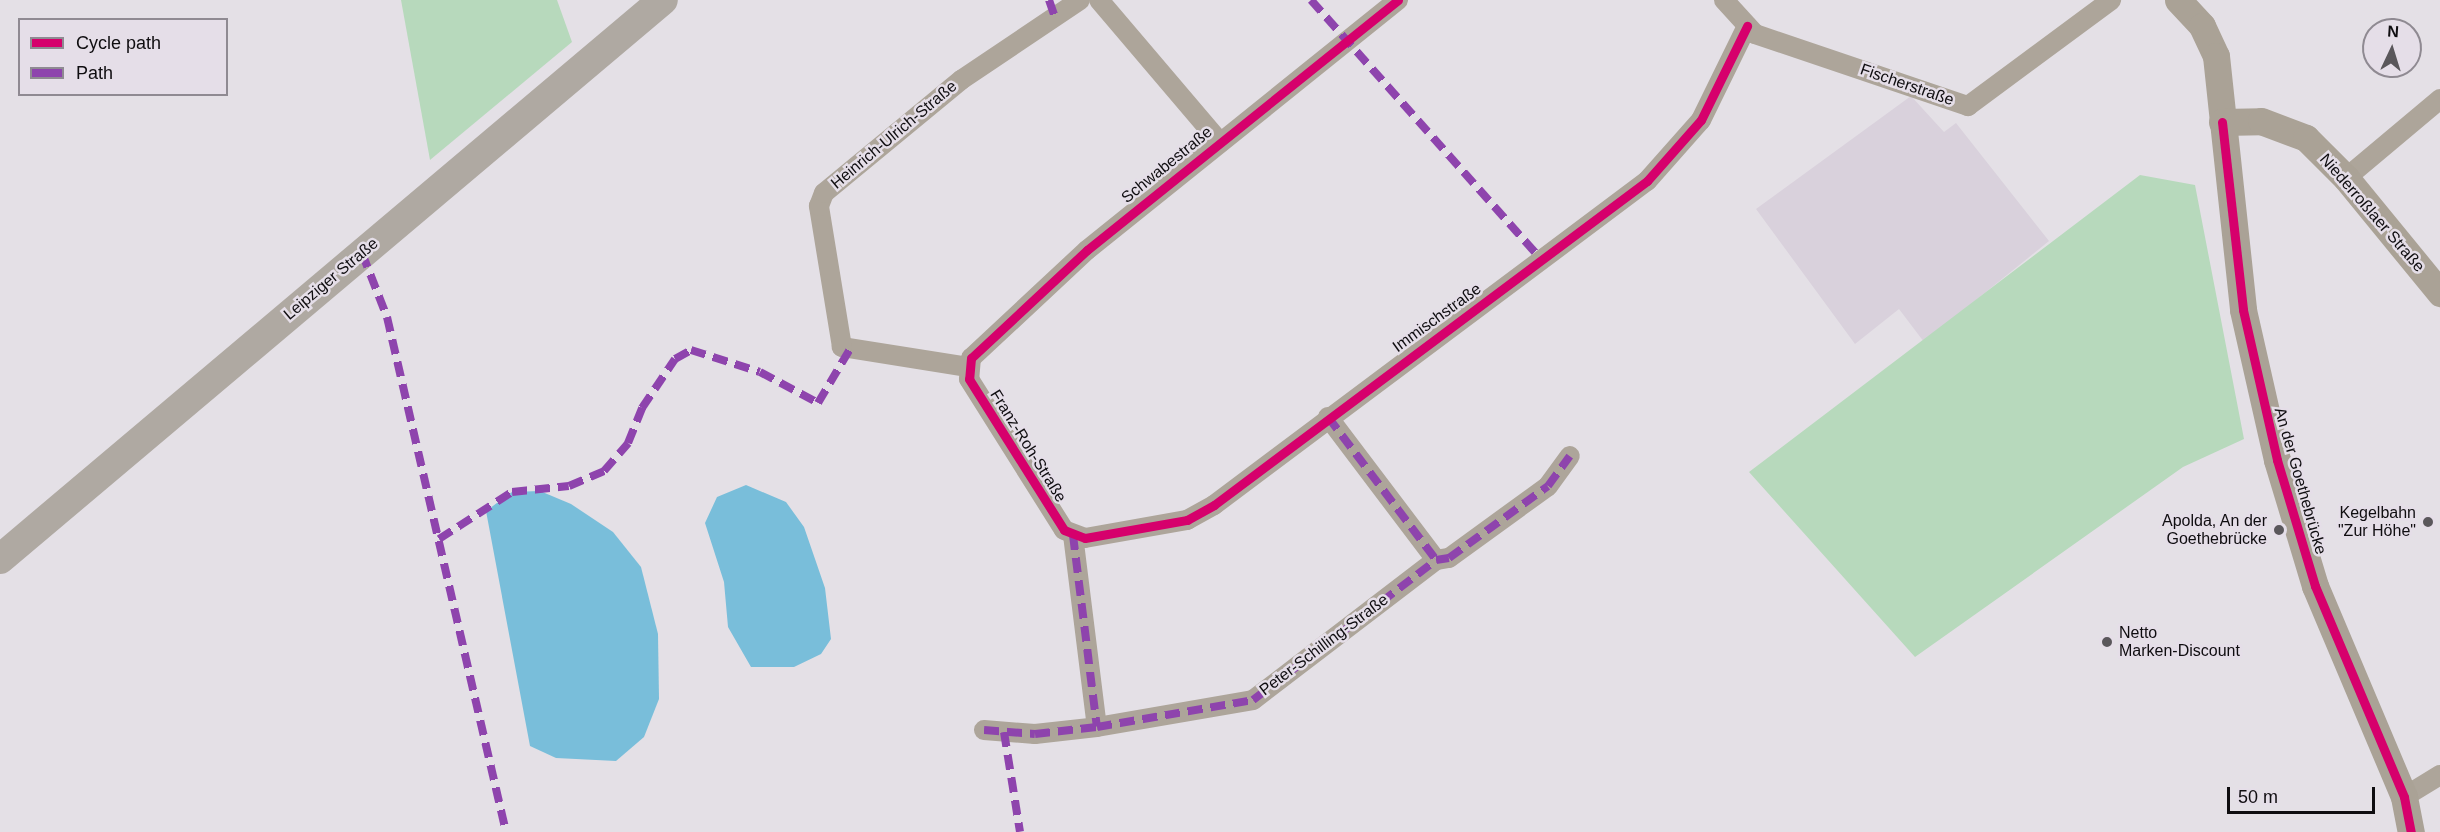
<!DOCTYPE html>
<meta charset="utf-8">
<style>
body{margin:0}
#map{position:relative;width:2440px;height:832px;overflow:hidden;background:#e4e0e6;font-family:Arial,sans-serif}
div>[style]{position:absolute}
.built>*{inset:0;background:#d9d1dc}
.green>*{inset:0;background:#b7d9bc}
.water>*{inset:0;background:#79beda}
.street>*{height:20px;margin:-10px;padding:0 10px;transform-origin:10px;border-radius:10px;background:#ada59a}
.secondary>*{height:27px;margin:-13.5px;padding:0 13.5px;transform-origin:13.5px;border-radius:13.5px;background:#aaa296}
.primary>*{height:30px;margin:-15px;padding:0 15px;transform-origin:15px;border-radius:15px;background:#afa9a2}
.quiet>*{height:8px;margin-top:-4px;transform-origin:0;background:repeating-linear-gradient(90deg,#8e44ad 0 15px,transparent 0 23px)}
.cycleway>*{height:9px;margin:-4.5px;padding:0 4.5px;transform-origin:4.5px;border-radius:4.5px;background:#d6006c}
.dots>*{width:16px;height:16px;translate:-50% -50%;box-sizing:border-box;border:3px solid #e5dee8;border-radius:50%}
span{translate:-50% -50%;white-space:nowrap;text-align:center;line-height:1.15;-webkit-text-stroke:5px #e5dee8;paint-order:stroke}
.street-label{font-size:16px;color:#0f0d10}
.poi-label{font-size:16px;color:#0f0d10}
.right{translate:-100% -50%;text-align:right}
.left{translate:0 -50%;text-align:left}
.legend{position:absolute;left:18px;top:18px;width:210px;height:78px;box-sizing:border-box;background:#e5dee8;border:2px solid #8f8a92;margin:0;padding:8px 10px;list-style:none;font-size:18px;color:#0f0d10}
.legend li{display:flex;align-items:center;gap:12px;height:30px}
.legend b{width:30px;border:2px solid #8f8a92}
.north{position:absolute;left:2362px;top:18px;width:60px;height:60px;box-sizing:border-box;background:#e5dee8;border:2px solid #8f8a92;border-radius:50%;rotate:4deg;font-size:16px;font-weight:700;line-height:24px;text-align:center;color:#0f0d10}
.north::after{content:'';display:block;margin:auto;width:21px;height:27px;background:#5a575b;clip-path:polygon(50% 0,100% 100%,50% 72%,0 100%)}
.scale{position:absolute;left:2227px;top:787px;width:148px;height:27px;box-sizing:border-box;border:3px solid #0f0d10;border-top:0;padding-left:8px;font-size:18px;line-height:21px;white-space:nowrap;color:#0f0d10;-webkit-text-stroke:4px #e5dee8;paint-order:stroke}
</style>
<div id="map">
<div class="built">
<i style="clip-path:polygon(1911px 96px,1944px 132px,1956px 123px,2049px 241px,1924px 342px,1899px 309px,1855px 344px,1756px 209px)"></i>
</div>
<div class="green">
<i style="clip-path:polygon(401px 0,557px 0,572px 42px,430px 160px)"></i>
<i style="clip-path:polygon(2140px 175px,2195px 185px,2244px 439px,2183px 467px,1915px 657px,1749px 472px)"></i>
</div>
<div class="water">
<i style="clip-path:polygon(746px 485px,786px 502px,804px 527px,825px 588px,831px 639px,821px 654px,794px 667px,751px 667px,728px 627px,724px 582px,705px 523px,717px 497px)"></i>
<i style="clip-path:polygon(540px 491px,571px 504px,613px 532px,641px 567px,658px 634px,659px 699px,644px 737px,616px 761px,556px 758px,530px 746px,486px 511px,512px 492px)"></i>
</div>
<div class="street">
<i style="left:1099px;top:0;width:187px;rotate:49.6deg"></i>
<i style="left:1398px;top:0;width:399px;rotate:141.2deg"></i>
<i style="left:1087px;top:250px;width:158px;rotate:137deg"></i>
<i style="left:971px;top:358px;width:21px;rotate:95deg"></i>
<i style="left:969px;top:379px;width:178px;rotate:57.8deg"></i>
<i style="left:1064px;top:530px;width:22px;rotate:21deg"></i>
<i style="left:1085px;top:538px;width:104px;rotate:-10deg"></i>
<i style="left:1187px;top:520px;width:31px;rotate:-29deg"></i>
<i style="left:1214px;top:505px;width:541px;rotate:-36.81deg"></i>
<i style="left:1647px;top:181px;width:81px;rotate:-48.5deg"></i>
<i style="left:1701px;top:120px;width:105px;rotate:-63.9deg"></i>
<i style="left:1724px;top:0;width:46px;rotate:47.6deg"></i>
<i style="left:1755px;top:34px;width:225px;rotate:18.7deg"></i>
<i style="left:1968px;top:106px;width:178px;rotate:-36.5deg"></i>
<i style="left:2346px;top:178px;width:123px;rotate:-40deg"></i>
<i style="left:968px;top:367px;width:128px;rotate:-171deg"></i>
<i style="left:842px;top:347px;width:143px;rotate:-99.3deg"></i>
<i style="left:819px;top:206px;width:14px;rotate:-69deg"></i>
<i style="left:824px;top:193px;width:178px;rotate:-39.5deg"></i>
<i style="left:961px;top:80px;width:143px;rotate:-33.9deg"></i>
<i style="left:1328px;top:417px;width:179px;rotate:52.9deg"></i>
<i style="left:1073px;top:535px;width:193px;rotate:82.9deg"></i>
<i style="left:984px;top:730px;width:51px;rotate:4.5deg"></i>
<i style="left:1035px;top:734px;width:62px;rotate:-6.4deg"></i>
<i style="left:1097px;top:727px;width:158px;rotate:-9.8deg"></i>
<i style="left:1253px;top:700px;width:230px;rotate:-37.4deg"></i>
<i style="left:1436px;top:560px;width:13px;rotate:-9deg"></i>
<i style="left:1449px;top:558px;width:122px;rotate:-36deg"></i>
<i style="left:1548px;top:486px;width:37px;rotate:-54deg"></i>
<i style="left:2404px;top:797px;width:42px;rotate:-31.4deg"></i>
</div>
<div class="secondary">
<i style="left:2178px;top:0;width:35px;rotate:47deg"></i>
<i style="left:2202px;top:26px;width:33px;rotate:65deg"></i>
<i style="left:2216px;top:56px;width:255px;rotate:83.9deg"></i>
<i style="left:2243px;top:310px;width:154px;rotate:77.2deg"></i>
<i style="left:2277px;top:460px;width:132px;rotate:73.2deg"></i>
<i style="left:2315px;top:586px;width:229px;rotate:67.1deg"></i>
<i style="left:2404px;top:797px;width:36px;rotate:79deg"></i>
<i style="left:2222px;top:122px;width:39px;rotate:-1deg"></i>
<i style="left:2261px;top:121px;width:48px;rotate:20.7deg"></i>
<i style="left:2306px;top:138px;width:57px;rotate:45deg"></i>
<i style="left:2346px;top:178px;width:149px;rotate:50.7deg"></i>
</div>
<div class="primary">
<i style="left:0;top:559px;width:867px;rotate:-40.14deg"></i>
</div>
<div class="quiet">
<i style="left:1049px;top:0;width:18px;rotate:71deg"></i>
<i style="left:1311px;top:0;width:348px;rotate:48.4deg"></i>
<i style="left:362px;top:253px;width:69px;rotate:68.7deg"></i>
<i style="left:387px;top:317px;width:529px;rotate:76.99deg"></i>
<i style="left:1328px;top:417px;width:179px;rotate:52.9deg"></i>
<i style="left:1073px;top:535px;width:193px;rotate:82.9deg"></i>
<i style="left:439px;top:539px;width:87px;rotate:-32.8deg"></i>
<i style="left:512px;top:492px;width:57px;rotate:-6deg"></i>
<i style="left:569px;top:486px;width:38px;rotate:-23deg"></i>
<i style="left:604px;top:471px;width:37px;rotate:-49deg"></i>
<i style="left:628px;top:443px;width:38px;rotate:-68deg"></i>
<i style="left:642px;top:408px;width:59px;rotate:-56deg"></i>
<i style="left:675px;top:359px;width:18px;rotate:-29deg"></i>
<i style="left:691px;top:350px;width:72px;rotate:17.7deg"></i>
<i style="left:760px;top:372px;width:66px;rotate:28.1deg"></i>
<i style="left:818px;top:403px;width:63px;rotate:-59.3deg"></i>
<i style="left:984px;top:730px;width:51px;rotate:4.5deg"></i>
<i style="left:1035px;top:734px;width:62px;rotate:-6.4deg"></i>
<i style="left:1097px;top:727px;width:158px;rotate:-9.8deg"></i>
<i style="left:1253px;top:700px;width:230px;rotate:-37.4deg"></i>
<i style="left:1436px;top:560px;width:13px;rotate:-9deg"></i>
<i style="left:1449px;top:558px;width:122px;rotate:-36deg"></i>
<i style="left:1548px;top:486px;width:37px;rotate:-54deg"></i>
<i style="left:1004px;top:732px;width:101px;rotate:80.9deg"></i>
</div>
<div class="cycleway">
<i style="left:1398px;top:0;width:399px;rotate:141.2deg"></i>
<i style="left:1087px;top:250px;width:158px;rotate:137deg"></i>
<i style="left:971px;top:358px;width:21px;rotate:95deg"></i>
<i style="left:969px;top:379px;width:178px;rotate:57.8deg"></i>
<i style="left:1064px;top:530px;width:22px;rotate:21deg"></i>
<i style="left:1085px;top:538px;width:104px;rotate:-10deg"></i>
<i style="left:1187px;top:520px;width:31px;rotate:-29deg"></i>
<i style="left:1214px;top:505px;width:541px;rotate:-36.81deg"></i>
<i style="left:1647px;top:181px;width:81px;rotate:-48.5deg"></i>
<i style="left:1701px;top:120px;width:105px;rotate:-63.9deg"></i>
<i style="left:2222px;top:122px;width:189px;rotate:83.6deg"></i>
<i style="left:2243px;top:310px;width:154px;rotate:77.2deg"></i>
<i style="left:2277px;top:460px;width:132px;rotate:73.2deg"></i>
<i style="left:2315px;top:586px;width:229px;rotate:67.1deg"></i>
<i style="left:2404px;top:797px;width:36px;rotate:79deg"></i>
</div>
<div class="dots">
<i style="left:2428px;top:522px;background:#5a575b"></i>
<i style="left:2279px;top:530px;background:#5a575b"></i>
<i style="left:2107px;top:642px;background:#5a575b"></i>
</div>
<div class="street-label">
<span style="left:1907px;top:85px;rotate:19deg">Fischerstraße</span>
<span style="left:894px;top:135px;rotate:-40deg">Heinrich-Ulrich-Straße</span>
<span style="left:1167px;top:165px;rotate:-39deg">Schwabestraße</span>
<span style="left:2372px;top:213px;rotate:49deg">Niederroßlaer Straße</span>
<span style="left:331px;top:279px;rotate:-40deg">Leipziger Straße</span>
<span style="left:1437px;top:318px;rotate:-36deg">Immischstraße</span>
<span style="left:1028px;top:446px;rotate:58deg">Franz-Roh-Straße</span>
<span style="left:2300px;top:481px;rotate:74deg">An der Goethebrücke</span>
<span style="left:1324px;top:645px;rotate:-37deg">Peter-Schilling-Straße</span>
</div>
<div class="poi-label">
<span class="right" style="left:2416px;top:522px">Kegelbahn<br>"Zur Höhe"</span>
<span class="right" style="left:2267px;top:530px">Apolda, An der<br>Goethebrücke</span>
<span class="left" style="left:2119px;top:642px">Netto<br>Marken-Discount</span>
</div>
<ul class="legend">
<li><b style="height:8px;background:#d6006c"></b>Cycle path</li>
<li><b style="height:8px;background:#8e44ad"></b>Path</li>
</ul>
<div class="north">N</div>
<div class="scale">50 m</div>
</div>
